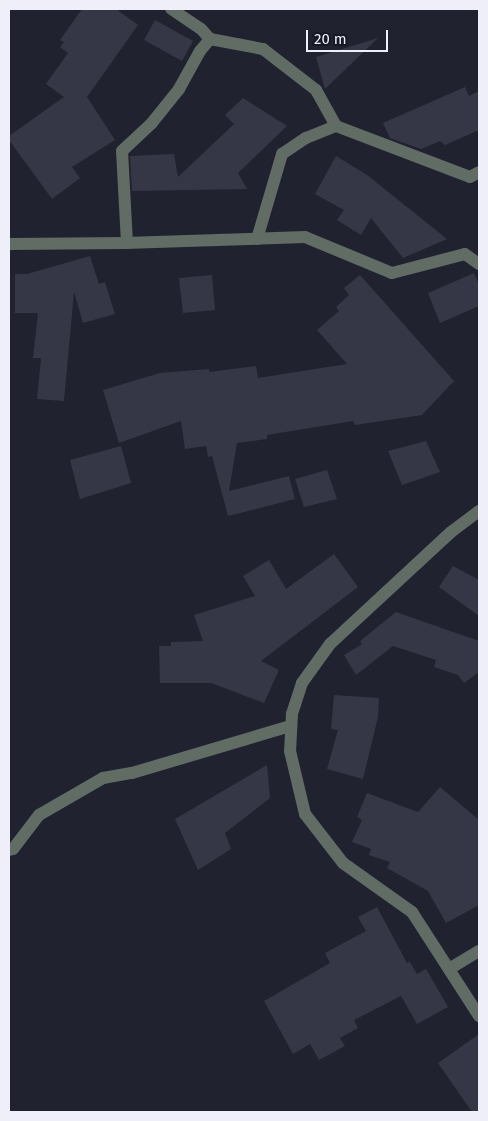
<!DOCTYPE html>
<style>
body{margin:0}
#map{position:relative;width:488px;height:1121px;overflow:hidden;background:#202230;font-family:"Fira Sans",sans-serif}
div>[style]{position:absolute}
.building>*{inset:0;background:#353746}
.lane>*{height:12px;margin:-6px;padding:0 6px;transform-origin:6px;border-radius:6px;background:#606c64}
.street>*{height:12px;margin:-6px;padding:0 6px;transform-origin:6px;border-radius:6px;background:#606c64}
span{translate:-50% -50%;white-space:nowrap;text-align:center;line-height:1.15;-webkit-text-stroke:4px #171826;paint-order:stroke}
.frame{position:absolute;inset:0;border:10px solid #eeeff9;pointer-events:none}
.scale{position:absolute;left:306px;top:30px;width:82px;height:22px;box-sizing:border-box;border:2px solid #eeeff9;border-top:0;padding-left:6px;font-size:15px;line-height:18px;white-space:nowrap;color:#eeeff9;-webkit-text-stroke:4px #171826;paint-order:stroke}
</style>
<div id="map">
<div class="building">
<i style="clip-path:polygon(82px 9px,116px 9px,138px 25px,87px 97px,115px 140px,72px 167px,80px 178px,52px 199px,9px 140px,9px 136px,64px 97px,46px 84px,68px 53px,60px 47px,64px 42px,60px 40px)"></i>
<i style="clip-path:polygon(155px 20px,193px 41px,182px 61px,144px 40px)"></i>
<i style="clip-path:polygon(378px 38px,325px 89px,316px 57px)"></i>
<i style="clip-path:polygon(465px 87px,469px 96px,479px 91px,479px 130px,445px 145px,440px 141px,421px 149px,390px 138px,383px 123px)"></i>
<i style="clip-path:polygon(243px 98px,287px 126px,238px 173px,247px 189px,132px 191px,130px 156px,174px 154px,178px 177px,234px 124px,225px 115px)"></i>
<i style="clip-path:polygon(336px 156px,367px 175px,447px 239px,403px 258px,371px 218px,361px 235px,337px 220px,344px 210px,315px 194px)"></i>
<i style="clip-path:polygon(90px 256px,99px 284px,105px 282px,115px 314px,83px 323px,74px 292px,64px 401px,37px 399px,41px 358px,33px 358px,38px 313px,15px 313px,15px 274px,27px 274px)"></i>
<i style="clip-path:polygon(474px 273px,479px 285px,479px 306px,440px 323px,428px 293px)"></i>
<i style="clip-path:polygon(212px 275px,215px 310px,183px 313px,179px 278px)"></i>
<i style="clip-path:polygon(360px 275px,454px 381px,422px 415px,355px 425px,353px 421px,267px 435px,267px 439px,237px 443px,229px 491px,289px 476px,295px 499px,228px 516px,212px 456px,208px 457px,206px 446px,185px 449px,181px 421px,119px 443px,103px 390px,160px 373px,209px 369px,209px 372px,256px 366px,258px 378px,347px 364px,317px 330px,339px 311px,336px 307px,349px 295px,344px 288px)"></i>
<i style="clip-path:polygon(426px 441px,440px 472px,402px 485px,388px 451px)"></i>
<i style="clip-path:polygon(121px 446px,131px 483px,80px 499px,70px 460px)"></i>
<i style="clip-path:polygon(327px 470px,337px 499px,304px 507px,295px 479px)"></i>
<i style="clip-path:polygon(334px 554px,358px 587px,261px 661px,279px 670px,264px 703px,211px 683px,160px 683px,159px 646px,171px 646px,171px 642px,203px 641px,194px 615px,255px 596px,243px 576px,269px 560px,286px 589px)"></i>
<i style="clip-path:polygon(453px 566px,479px 580px,479px 616px,439px 587px)"></i>
<i style="clip-path:polygon(396px 612px,479px 641px,479px 672px,464px 683px,458px 675px,434px 667px,436px 660px,393px 646px,356px 675px,344px 655px,362px 644px,360px 641px)"></i>
<i style="clip-path:polygon(334px 695px,379px 698px,378px 717px,363px 779px,327px 769px,338px 730px,331px 729px)"></i>
<i style="clip-path:polygon(267px 765px,270px 798px,225px 833px,231px 849px,198px 870px,175px 819px)"></i>
<i style="clip-path:polygon(440px 787px,479px 820px,479px 905px,446px 923px,428px 891px,387px 868px,390px 862px,369px 855px,371px 849px,352px 842px,362px 820px,357px 817px,367px 793px,418px 812px)"></i>
<i style="clip-path:polygon(377px 907px,407px 963px,410px 962px,417px 974px,426px 969px,448px 1007px,417px 1024px,401px 996px,354px 1020px,358px 1028px,340px 1038px,345px 1046px,319px 1060px,310px 1044px,293px 1054px,264px 1001px,330px 963px,325px 953px,366px 931px,358px 917px)"></i>
<i style="clip-path:polygon(479px 1034px,479px 1112px,472px 1112px,438px 1063px)"></i>
</div>
<div class="lane">
<i style="left:210px;top:39px;width:54px;rotate:10.7deg"></i>
<i style="left:263px;top:49px;width:67px;rotate:37.7deg"></i>
<i style="left:316px;top:90px;width:41px;rotate:60.9deg"></i>
<i style="left:336px;top:126px;width:143px;rotate:20.8deg"></i>
<i style="left:470px;top:177px;width:10px;rotate:-29deg"></i>
<i style="left:257px;top:239px;width:89px;rotate:-73.6deg"></i>
<i style="left:282px;top:154px;width:29px;rotate:-34deg"></i>
<i style="left:306px;top:138px;width:32px;rotate:-22deg"></i>
<i style="left:127px;top:243px;width:92px;rotate:-93.1deg"></i>
<i style="left:122px;top:151px;width:40px;rotate:-43deg"></i>
<i style="left:151px;top:124px;width:45px;rotate:-51.3deg"></i>
<i style="left:179px;top:89px;width:43px;rotate:-61.1deg"></i>
<i style="left:200px;top:51px;width:16px;rotate:-50deg"></i>
<i style="left:210px;top:39px;width:13px;rotate:-132deg"></i>
<i style="left:201px;top:29px;width:36px;rotate:-146deg"></i>
<i style="left:9px;top:850px;width:4px;rotate:-14deg"></i>
<i style="left:13px;top:849px;width:43px;rotate:-52.6deg"></i>
<i style="left:39px;top:815px;width:74px;rotate:-30deg"></i>
<i style="left:103px;top:778px;width:29px;rotate:-10deg"></i>
<i style="left:132px;top:773px;width:166px;rotate:-16.5deg"></i>
</div>
<div class="street">
<i style="left:9px;top:244px;width:116px;rotate:-0.5deg"></i>
<i style="left:125px;top:243px;width:180px;rotate:-1.9deg"></i>
<i style="left:305px;top:237px;width:94px;rotate:22.5deg"></i>
<i style="left:392px;top:273px;width:75px;rotate:-14.6deg"></i>
<i style="left:465px;top:254px;width:17px;rotate:36deg"></i>
<i style="left:479px;top:511px;width:35px;rotate:143deg"></i>
<i style="left:451px;top:532px;width:165px;rotate:137.2deg"></i>
<i style="left:330px;top:644px;width:48px;rotate:125.7deg"></i>
<i style="left:302px;top:683px;width:33px;rotate:108deg"></i>
<i style="left:292px;top:714px;width:37px;rotate:93deg"></i>
<i style="left:290px;top:751px;width:65px;rotate:76.6deg"></i>
<i style="left:305px;top:814px;width:62px;rotate:52.2deg"></i>
<i style="left:343px;top:863px;width:85px;rotate:35.4deg"></i>
<i style="left:412px;top:912px;width:124px;rotate:57.2deg"></i>
<i style="left:449px;top:969px;width:35px;rotate:-31deg"></i>
</div>
<div class="frame"></div>
<div class="scale">20 m</div>
</div>
